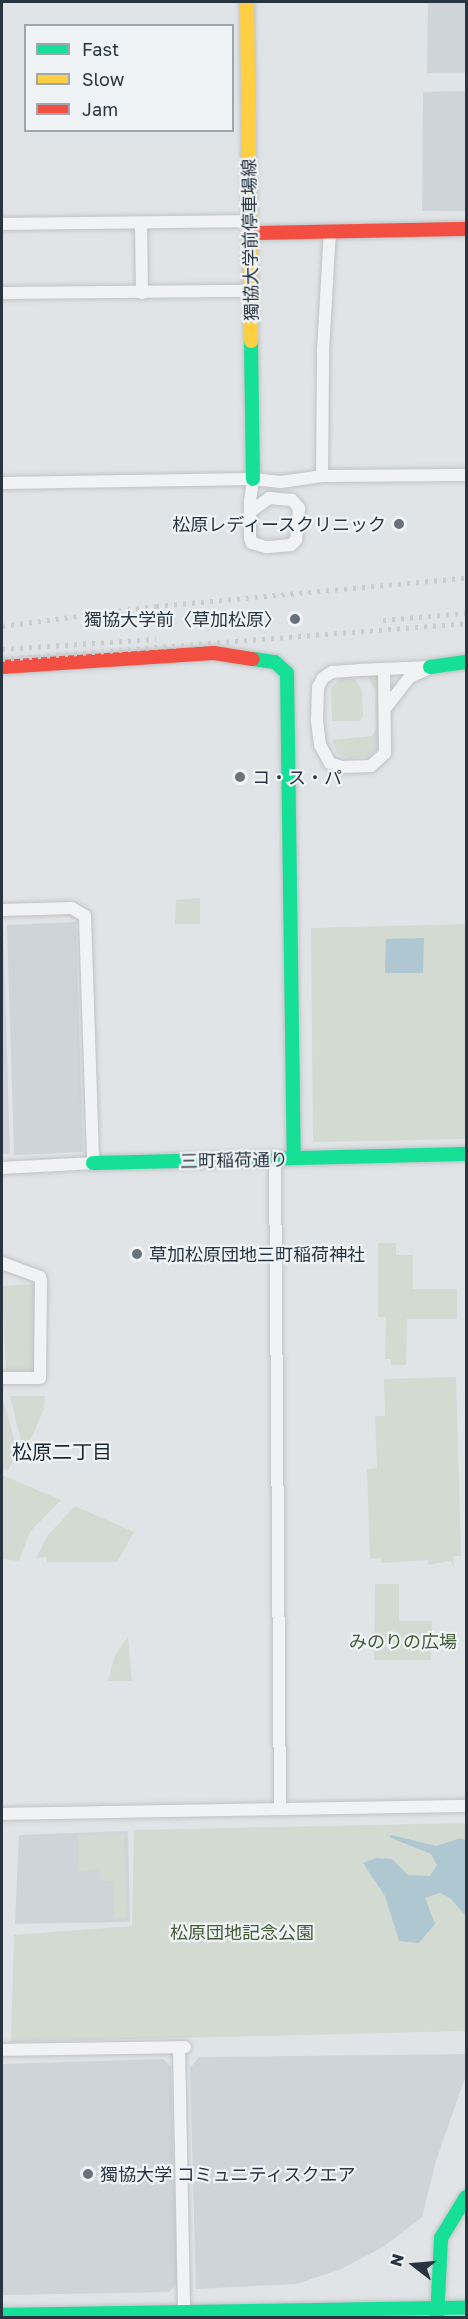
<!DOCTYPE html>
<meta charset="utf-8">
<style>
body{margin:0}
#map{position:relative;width:468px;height:2319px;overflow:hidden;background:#e1e4e6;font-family:"Golos Text","Noto Sans JP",sans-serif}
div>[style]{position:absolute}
.built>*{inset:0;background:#cfd4d9}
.green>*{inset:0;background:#d3dad1}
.water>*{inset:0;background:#afc7d1}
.roads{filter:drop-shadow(0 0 2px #bfc2c4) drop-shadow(0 0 2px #bfc2c4)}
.street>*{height:12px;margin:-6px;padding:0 6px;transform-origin:6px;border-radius:6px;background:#f1f2f3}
.fast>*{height:14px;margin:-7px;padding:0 7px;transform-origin:7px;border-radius:7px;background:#16e098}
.slow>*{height:14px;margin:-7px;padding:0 7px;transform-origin:7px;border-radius:7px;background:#ffcf43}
.jam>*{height:14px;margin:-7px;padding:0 7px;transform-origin:7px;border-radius:7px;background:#f24e42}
.rail>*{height:4.5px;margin-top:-2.25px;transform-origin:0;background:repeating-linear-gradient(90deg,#cacdcf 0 3px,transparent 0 9px)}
.dots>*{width:16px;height:16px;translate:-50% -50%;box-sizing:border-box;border:3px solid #eff3f6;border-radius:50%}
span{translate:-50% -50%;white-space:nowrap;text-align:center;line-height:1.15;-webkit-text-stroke:4.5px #eff3f6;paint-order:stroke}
.street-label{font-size:18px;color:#283540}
.poi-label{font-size:18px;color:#283540}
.right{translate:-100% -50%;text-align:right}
.left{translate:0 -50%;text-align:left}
.park-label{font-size:18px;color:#445b35}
.neighbourhood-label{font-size:20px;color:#1a2630}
.frame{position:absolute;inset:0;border:3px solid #283540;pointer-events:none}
.legend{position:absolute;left:24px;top:24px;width:210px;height:108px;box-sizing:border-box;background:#eff3f6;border:2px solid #9fa7ad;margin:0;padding:8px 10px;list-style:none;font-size:18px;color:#283540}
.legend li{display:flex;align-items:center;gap:12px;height:30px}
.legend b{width:30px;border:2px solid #9fa7ad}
.north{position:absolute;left:384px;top:2235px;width:60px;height:60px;-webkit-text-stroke:4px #eff3f6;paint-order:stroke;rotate:286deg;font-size:16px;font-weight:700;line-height:24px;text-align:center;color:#283540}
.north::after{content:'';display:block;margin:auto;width:21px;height:27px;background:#283540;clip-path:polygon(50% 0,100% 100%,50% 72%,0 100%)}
</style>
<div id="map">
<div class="built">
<i style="clip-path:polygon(428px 2px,466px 2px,466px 73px,427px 73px)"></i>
<i style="clip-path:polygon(466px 91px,466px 211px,422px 211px,423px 92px)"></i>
<i style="clip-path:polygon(2px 921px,3px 921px,10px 1154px,2px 1154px)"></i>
<i style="clip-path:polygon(76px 922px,83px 1152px,14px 1155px,7px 925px)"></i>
<i style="clip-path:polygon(128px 1831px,130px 1922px,15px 1924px,19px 1835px)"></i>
<i style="clip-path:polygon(466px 2054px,466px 2075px,436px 2161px,422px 2217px,383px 2247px,339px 2270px,296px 2284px,196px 2289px,190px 2068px,199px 2057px)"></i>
<i style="clip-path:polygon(163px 2059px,171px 2066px,177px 2283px,169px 2292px,2px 2295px,2px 2064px)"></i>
</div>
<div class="green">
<i style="clip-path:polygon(374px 674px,379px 676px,378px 748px,369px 756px,349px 759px,338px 754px,332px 740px,372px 736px,376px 729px,375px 690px,368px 677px)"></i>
<i style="clip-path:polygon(342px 677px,355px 679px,362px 690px,363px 717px,359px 721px,332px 721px,331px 688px)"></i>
<i style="clip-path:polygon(200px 898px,200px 924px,175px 924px,176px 900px)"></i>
<i style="clip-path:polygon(466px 924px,466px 1139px,313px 1142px,311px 928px)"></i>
<i style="clip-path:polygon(378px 1243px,396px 1243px,396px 1255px,413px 1255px,413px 1289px,457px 1289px,457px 1319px,407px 1319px,406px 1365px,391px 1365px,391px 1359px,385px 1359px,386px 1317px,378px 1317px)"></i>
<i style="clip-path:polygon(35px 1284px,37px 1367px,33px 1372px,6px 1371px,2px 1286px)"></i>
<i style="clip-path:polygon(456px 1377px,461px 1556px,453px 1556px,454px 1567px,450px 1561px,428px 1565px,428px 1560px,381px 1563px,381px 1558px,370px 1559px,367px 1469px,377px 1468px,375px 1416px,385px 1416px,384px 1379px)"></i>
<i style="clip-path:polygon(2px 1396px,18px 1453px,8px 1470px,2px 1469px)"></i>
<i style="clip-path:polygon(10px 1396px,45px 1396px,44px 1409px,24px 1454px)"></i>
<i style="clip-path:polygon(2px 1475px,61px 1500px,30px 1532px,19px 1561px,2px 1559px)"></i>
<i style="clip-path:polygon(75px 1506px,134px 1532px,117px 1562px,47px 1562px,47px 1557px,36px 1558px,48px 1535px)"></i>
<i style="clip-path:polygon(375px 1584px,399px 1584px,399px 1621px,432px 1621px,431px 1660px,374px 1660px)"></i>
<i style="clip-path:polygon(128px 1637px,132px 1681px,108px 1681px,115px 1655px)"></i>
<i style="clip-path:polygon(466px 1823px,466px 2031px,11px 2042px,14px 1935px,132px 1926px,134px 1830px)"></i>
<i style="clip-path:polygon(124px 1834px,127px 1917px,114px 1918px,114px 1881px,101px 1881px,101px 1870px,78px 1871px,78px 1835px)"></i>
</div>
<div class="water">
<i style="clip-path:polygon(424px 938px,423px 973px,385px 973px,386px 939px)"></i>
<i style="clip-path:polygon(391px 1835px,436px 1846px,461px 1838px,466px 1841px,466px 1916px,450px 1898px,440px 1893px,425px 1898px,435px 1924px,419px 1943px,399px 1941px,385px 1896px,363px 1863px,376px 1858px,392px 1859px,408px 1875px,430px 1876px,437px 1865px,431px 1854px,389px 1837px)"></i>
</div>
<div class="roads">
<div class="street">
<i style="left:141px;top:223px;width:70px;rotate:89.2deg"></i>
<i style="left:2px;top:224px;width:248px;rotate:-0.7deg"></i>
<i style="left:2px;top:293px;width:249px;rotate:-0.5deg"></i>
<i style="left:322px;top:476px;width:125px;rotate:-89.5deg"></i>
<i style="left:323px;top:351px;width:120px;rotate:-86.7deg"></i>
<i style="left:2px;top:483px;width:251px;rotate:-0.9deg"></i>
<i style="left:253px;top:479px;width:28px;rotate:6deg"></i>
<i style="left:281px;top:482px;width:41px;rotate:-8.3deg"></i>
<i style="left:322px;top:476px;width:144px;rotate:-0.4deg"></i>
<i style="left:250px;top:512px;width:24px;rotate:-36deg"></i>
<i style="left:269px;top:498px;width:23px;rotate:5deg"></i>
<i style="left:292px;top:500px;width:11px;rotate:49deg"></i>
<i style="left:299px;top:508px;width:32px;rotate:95deg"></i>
<i style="left:296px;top:540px;width:7px;rotate:135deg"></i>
<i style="left:291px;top:545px;width:25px;rotate:175deg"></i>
<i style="left:266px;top:547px;width:15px;rotate:-164deg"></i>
<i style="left:252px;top:543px;width:5px;rotate:-112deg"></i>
<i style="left:250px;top:538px;width:37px;rotate:-90deg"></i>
<i style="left:250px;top:501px;width:22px;rotate:-82deg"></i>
<i style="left:384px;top:669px;width:84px;rotate:89.3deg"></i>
<i style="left:385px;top:753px;width:19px;rotate:137deg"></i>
<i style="left:371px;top:766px;width:30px;rotate:178deg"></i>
<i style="left:341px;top:767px;width:12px;rotate:-160deg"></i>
<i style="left:330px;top:763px;width:21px;rotate:-119deg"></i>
<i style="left:320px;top:745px;width:26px;rotate:-97deg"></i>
<i style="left:317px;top:719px;width:32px;rotate:-88deg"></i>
<i style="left:318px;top:687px;width:10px;rotate:-61deg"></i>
<i style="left:323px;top:678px;width:11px;rotate:-34deg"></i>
<i style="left:332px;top:672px;width:27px;rotate:-4deg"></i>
<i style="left:359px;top:670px;width:71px;rotate:-2.4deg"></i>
<i style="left:387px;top:706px;width:37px;rotate:-52deg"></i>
<i style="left:410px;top:677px;width:19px;rotate:-25deg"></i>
<i style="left:2px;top:910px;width:70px;rotate:-1.6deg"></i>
<i style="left:72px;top:908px;width:15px;rotate:32deg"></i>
<i style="left:85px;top:916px;width:247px;rotate:88.1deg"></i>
<i style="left:93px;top:1163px;width:91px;rotate:176.9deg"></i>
<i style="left:275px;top:1159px;width:649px;rotate:89.56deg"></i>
<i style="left:2px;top:1263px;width:40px;rotate:20.2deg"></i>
<i style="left:40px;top:1277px;width:4px;rotate:76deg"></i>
<i style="left:41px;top:1281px;width:97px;rotate:90.6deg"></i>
<i style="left:40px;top:1378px;width:38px;rotate:180deg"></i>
<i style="left:2px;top:1814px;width:464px;rotate:-1deg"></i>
<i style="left:179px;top:2047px;width:265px;rotate:88.9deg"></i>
<i style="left:2px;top:2050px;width:183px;rotate:-0.9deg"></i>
</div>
<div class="fast">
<i style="left:251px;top:341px;width:138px;rotate:89.2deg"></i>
<i style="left:253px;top:659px;width:22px;rotate:8deg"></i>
<i style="left:275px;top:662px;width:16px;rotate:43deg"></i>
<i style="left:287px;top:673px;width:485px;rotate:89.2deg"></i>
<i style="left:430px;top:667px;width:36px;rotate:-8deg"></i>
<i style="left:93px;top:1163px;width:373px;rotate:-1.4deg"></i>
<i style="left:2px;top:2315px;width:464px;rotate:-0.9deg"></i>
<i style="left:437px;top:2318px;width:80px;rotate:-87.1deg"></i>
<i style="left:441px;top:2238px;width:48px;rotate:-58.6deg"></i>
</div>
<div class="slow">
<i style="left:247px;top:2px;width:339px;rotate:89.3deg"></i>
</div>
<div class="jam">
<i style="left:250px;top:233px;width:216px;rotate:-1.1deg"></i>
<i style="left:2px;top:667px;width:212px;rotate:-3.8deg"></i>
<i style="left:214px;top:653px;width:39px;rotate:9deg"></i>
</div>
</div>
<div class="rail">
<i style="left:383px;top:620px;width:83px;rotate:-4.8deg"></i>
<i style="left:2px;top:626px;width:155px;rotate:-7.4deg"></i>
<i style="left:156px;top:606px;width:311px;rotate:-5.2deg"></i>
<i style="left:2px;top:649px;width:154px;rotate:-3.7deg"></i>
<i style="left:2px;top:659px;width:465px;rotate:-4.4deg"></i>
</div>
<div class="dots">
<i style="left:399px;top:524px;background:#69727a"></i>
<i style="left:295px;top:619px;background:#69727a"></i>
<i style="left:240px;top:777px;background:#69727a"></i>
<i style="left:137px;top:1254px;background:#69727a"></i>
<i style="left:88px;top:2174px;background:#69727a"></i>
</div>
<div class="street-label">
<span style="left:250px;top:240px;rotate:-91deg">獨協大学前停車場線</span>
<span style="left:234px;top:1160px;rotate:-1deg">三町稲荷通り</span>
</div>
<div class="poi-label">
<span class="right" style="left:386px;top:524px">松原レディースクリニック</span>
<span class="right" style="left:282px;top:619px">獨協大学前〈草加松原〉</span>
<span class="left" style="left:252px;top:777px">コ・ス・パ</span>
<span class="left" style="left:149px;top:1254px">草加松原団地三町稲荷神社</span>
<span class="left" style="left:100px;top:2174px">獨協大学 コミュニティスクエア</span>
</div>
<div class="park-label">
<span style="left:403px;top:1641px">みのりの広場</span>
<span style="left:242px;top:1932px">松原団地記念公園</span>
</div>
<div class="neighbourhood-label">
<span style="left:62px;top:1451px">松原二丁目</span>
</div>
<div class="frame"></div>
<ul class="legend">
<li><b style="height:8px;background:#16e098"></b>Fast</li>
<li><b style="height:8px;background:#ffcf43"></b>Slow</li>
<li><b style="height:8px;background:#f24e42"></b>Jam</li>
</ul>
<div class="north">N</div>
</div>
